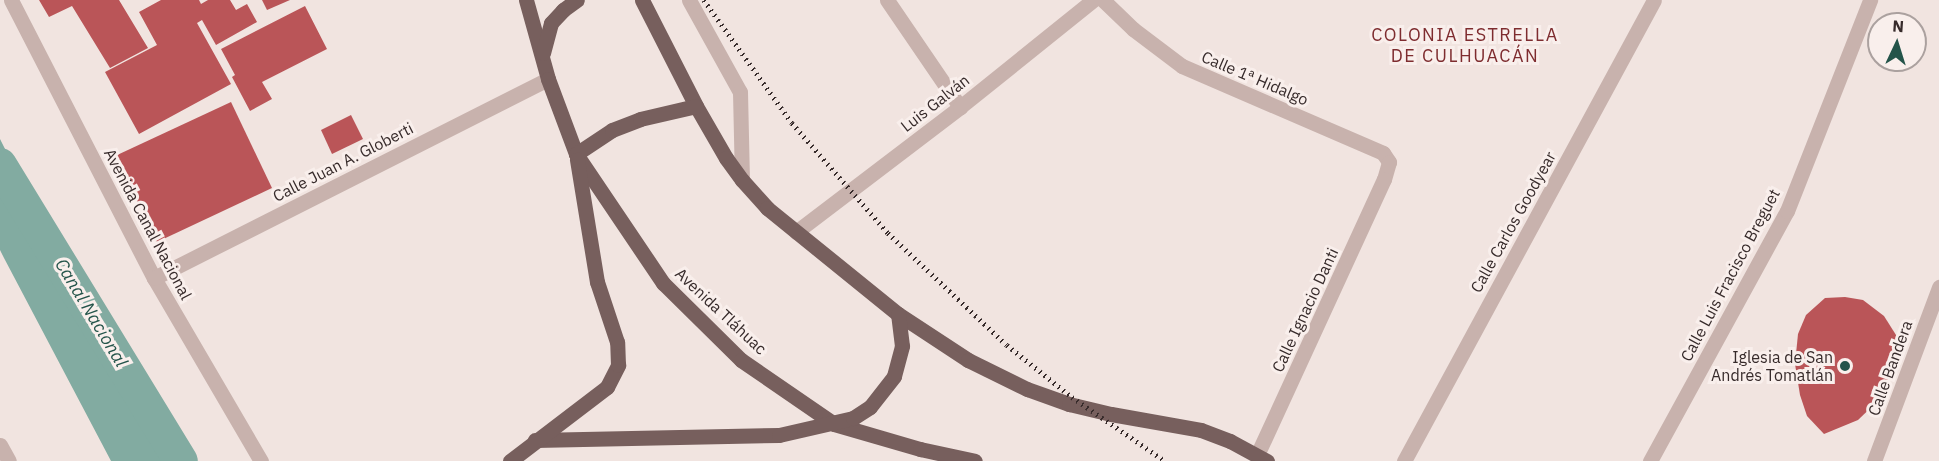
<!DOCTYPE html>
<meta charset="utf-8">
<style>
body{margin:0}
#map{position:relative;width:1939px;height:461px;overflow:hidden;background:#f1e4e0;font-family:"IBM Plex Sans",sans-serif}
div>[style]{position:absolute}
.water>*{inset:0;background:#82aba1}
.canal>*{height:34px;margin:-17px;padding:0 17px;transform-origin:17px;border-radius:17px;background:#82aba1}
.building>*{inset:0;background:#ba5558}
.minor>*{height:15px;margin:-7.5px;padding:0 7.5px;transform-origin:7.5px;border-radius:7.5px;background:#c8b2ad}
.major>*{height:15px;margin:-7.5px;padding:0 7.5px;transform-origin:7.5px;border-radius:7.5px;background:#775f5d}
.rail>*{height:4.5px;margin-top:-2.25px;transform-origin:0;background:repeating-linear-gradient(90deg,#372b2b 0 1.5px,transparent 0 6px)}
.dots>*{width:16px;height:16px;translate:-50% -50%;box-sizing:border-box;border:3px solid #f9efec;border-radius:50%}
span{translate:-50% -50%;white-space:nowrap;text-align:center;line-height:1.15;-webkit-text-stroke:6px #f9efec;paint-order:stroke}
.street-label{font-size:16px;color:#372b2b}
.poi-label{font-size:16px;color:#372b2b}
.right{translate:-100% -50%;text-align:right}
.neighbourhood-label{font-size:18px;color:#7e2c2f;letter-spacing:1.5px}
.water-label{font-size:18px;color:#24544a;font-style:italic}
.north{position:absolute;left:1867px;top:12px;width:60px;height:60px;box-sizing:border-box;background:#f9efec;border:2px solid #aba19f;border-radius:50%;rotate:4deg;font-size:16px;font-weight:700;line-height:24px;text-align:center;color:#372b2b}
.north::after{content:'';display:block;margin:auto;width:21px;height:27px;background:#24544a;clip-path:polygon(50% 0,100% 100%,50% 72%,0 100%)}
</style>
<div id="map">
<div class="water">
<i style="clip-path:polygon(0 139px,84px 306px,169px 461px,111px 461px,4px 258px,0 250px)"></i>
</div>
<div class="canal">
<i style="left:0;top:165px;width:347px;rotate:58.6deg"></i>
</div>
<div class="building">
<i style="clip-path:polygon(39px 0,119px 0,148px 48px,110px 68px,72px 6px,49px 17px)"></i>
<i style="clip-path:polygon(161px 0,199px 0,201px 4px,208px 0,230px 0,236px 10px,247px 4px,257px 22px,216px 45px,202px 20px,197px 23px,231px 84px,139px 134px,105px 72px,157px 45px,139px 12px)"></i>
<i style="clip-path:polygon(262px 0,290px 0,267px 10px)"></i>
<i style="clip-path:polygon(305px 6px,327px 49px,262px 82px,272px 99px,250px 111px,232px 77px,235px 75px,221px 49px)"></i>
<i style="clip-path:polygon(231px 102px,272px 188px,157px 242px,115px 156px)"></i>
<i style="clip-path:polygon(351px 115px,363px 139px,332px 154px,321px 130px)"></i>
<i style="clip-path:polygon(1845px 297px,1863px 300px,1884px 316px,1896px 335px,1897px 352px,1883px 396px,1858px 420px,1824px 434px,1807px 416px,1800px 395px,1795px 364px,1798px 334px,1806px 315px,1825px 298px)"></i>
</div>
<div class="minor">
<i style="left:11px;top:0;width:313px;rotate:62.8deg"></i>
<i style="left:154px;top:278px;width:212px;rotate:59.7deg"></i>
<i style="left:689px;top:0;width:105px;rotate:61deg"></i>
<i style="left:740px;top:92px;width:88px;rotate:88.7deg"></i>
<i style="left:887px;top:0;width:130px;rotate:55.7deg"></i>
<i style="left:1103px;top:0;width:42px;rotate:44deg"></i>
<i style="left:1133px;top:29px;width:61px;rotate:37.1deg"></i>
<i style="left:1182px;top:66px;width:219px;rotate:23.4deg"></i>
<i style="left:1383px;top:153px;width:11px;rotate:56deg"></i>
<i style="left:1389px;top:162px;width:18px;rotate:106deg"></i>
<i style="left:1384px;top:179px;width:304px;rotate:114.7deg"></i>
<i style="left:796px;top:232px;width:206px;rotate:-37.3deg"></i>
<i style="left:960px;top:107px;width:171px;rotate:-38.8deg"></i>
<i style="left:154px;top:278px;width:441px;rotate:-26.8deg"></i>
<i style="left:0;top:445px;width:18px;rotate:61deg"></i>
<i style="left:1404px;top:461px;width:524px;rotate:-61.53deg"></i>
<i style="left:1650px;top:461px;width:285px;rotate:-61.3deg"></i>
<i style="left:1787px;top:211px;width:227px;rotate:-68.5deg"></i>
<i style="left:1874px;top:461px;width:186px;rotate:-69.5deg"></i>
</div>
<div class="major">
<i style="left:526px;top:0;width:82px;rotate:74.4deg"></i>
<i style="left:548px;top:79px;width:80px;rotate:69.5deg"></i>
<i style="left:576px;top:154px;width:156px;rotate:56deg"></i>
<i style="left:663px;top:283px;width:110px;rotate:44.6deg"></i>
<i style="left:741px;top:360px;width:113px;rotate:34.5deg"></i>
<i style="left:834px;top:424px;width:90px;rotate:16.2deg"></i>
<i style="left:920px;top:449px;width:56px;rotate:12.3deg"></i>
<i style="left:642px;top:0;width:119px;rotate:63deg"></i>
<i style="left:696px;top:106px;width:60px;rotate:60deg"></i>
<i style="left:726px;top:158px;width:27px;rotate:54deg"></i>
<i style="left:742px;top:180px;width:38px;rotate:48deg"></i>
<i style="left:767px;top:208px;width:169px;rotate:39deg"></i>
<i style="left:898px;top:314px;width:84px;rotate:33.3deg"></i>
<i style="left:968px;top:360px;width:66px;rotate:26.2deg"></i>
<i style="left:1027px;top:389px;width:45px;rotate:19.7deg"></i>
<i style="left:1069px;top:404px;width:43px;rotate:13.4deg"></i>
<i style="left:1111px;top:414px;width:91px;rotate:10.1deg"></i>
<i style="left:1201px;top:430px;width:31px;rotate:21deg"></i>
<i style="left:1230px;top:441px;width:42px;rotate:28.4deg"></i>
<i style="left:543px;top:53px;width:31px;rotate:-75deg"></i>
<i style="left:551px;top:23px;width:18px;rotate:-47deg"></i>
<i style="left:563px;top:10px;width:17px;rotate:-36deg"></i>
<i style="left:576px;top:154px;width:43px;rotate:-33.7deg"></i>
<i style="left:612px;top:130px;width:30px;rotate:-21deg"></i>
<i style="left:640px;top:119px;width:57px;rotate:-13.1deg"></i>
<i style="left:535px;top:440px;width:244px;rotate:-1.2deg"></i>
<i style="left:779px;top:435px;width:76px;rotate:-12.9deg"></i>
<i style="left:853px;top:418px;width:20px;rotate:-33deg"></i>
<i style="left:870px;top:407px;width:39px;rotate:-52deg"></i>
<i style="left:894px;top:376px;width:31px;rotate:-75deg"></i>
<i style="left:902px;top:346px;width:32px;rotate:-97deg"></i>
<i style="left:510px;top:461px;width:122px;rotate:-37.3deg"></i>
<i style="left:607px;top:387px;width:25px;rotate:-63deg"></i>
<i style="left:618px;top:365px;width:23px;rotate:-92deg"></i>
<i style="left:617px;top:342px;width:63px;rotate:-108.4deg"></i>
<i style="left:597px;top:282px;width:124px;rotate:-99.3deg"></i>
</div>
<div class="rail">
<i style="left:704px;top:0;width:151px;rotate:54.4deg"></i>
<i style="left:792px;top:123px;width:146px;rotate:48.9deg"></i>
<i style="left:888px;top:233px;width:163px;rotate:43.3deg"></i>
<i style="left:1007px;top:345px;width:83px;rotate:38.7deg"></i>
<i style="left:1072px;top:397px;width:113px;rotate:34.5deg"></i>
</div>
<div class="dots">
<i style="left:1845px;top:366px;background:#24544a"></i>
</div>
<div class="street-label">
<span style="left:1255px;top:78px;rotate:23deg">Calle 1ª Hidalgo</span>
<span style="left:935px;top:103px;rotate:-38deg">Luis Galván</span>
<span style="left:343px;top:162px;rotate:-27deg">Calle Juan A. Globerti</span>
<span style="left:1513px;top:222px;rotate:-61deg">Calle Carlos Goodyear</span>
<span style="left:148px;top:224px;rotate:62deg">Avenida Canal Nacional</span>
<span style="left:1730px;top:275px;rotate:-62deg">Calle Luis Fracisco Breguet</span>
<span style="left:1305px;top:310px;rotate:-65deg">Calle Ignacio Danti</span>
<span style="left:721px;top:311px;rotate:43deg">Avenida Tláhuac</span>
<span style="left:1890px;top:368px;rotate:-70deg">Calle Bandera</span>
</div>
<div class="poi-label">
<span class="right" style="left:1833px;top:366px">Iglesia de San<br>Andrés Tomatlán</span>
</div>
<div class="neighbourhood-label">
<span style="left:1465px;top:46px">COLONIA ESTRELLA<br>DE CULHUACÁN</span>
</div>
<div class="water-label">
<span style="left:91px;top:313px;rotate:59deg">Canal Nacional</span>
</div>
<div class="north">N</div>
</div>
